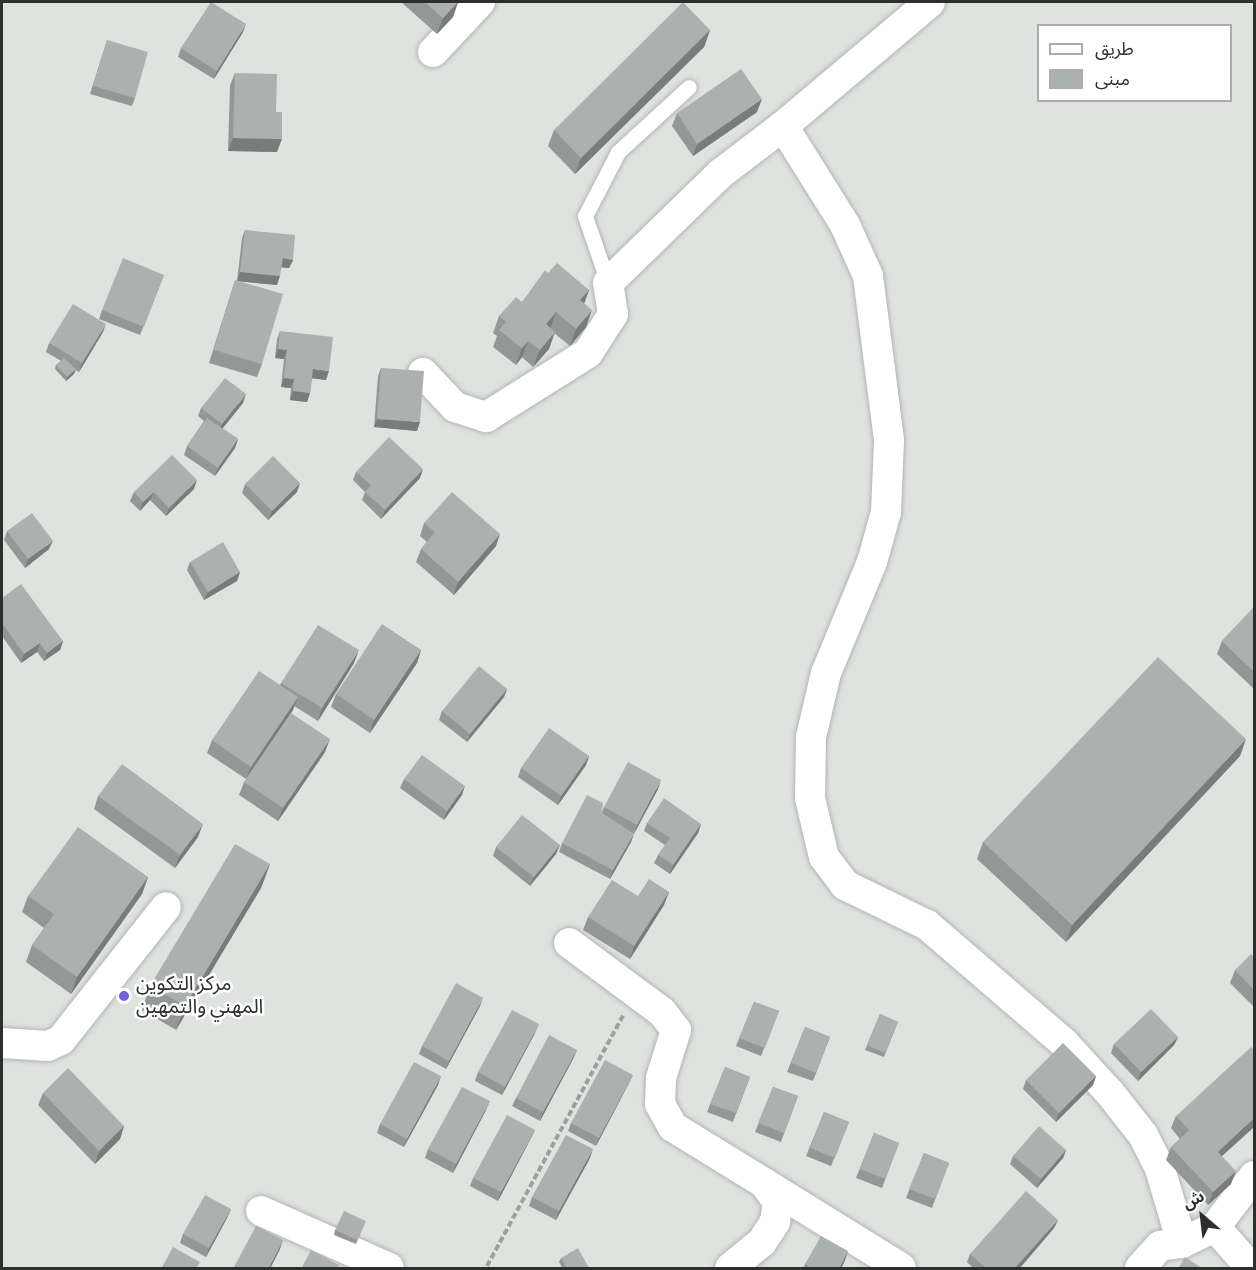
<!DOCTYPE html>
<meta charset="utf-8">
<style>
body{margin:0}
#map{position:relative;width:1256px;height:1270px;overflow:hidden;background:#dfe3e0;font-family:"Source Sans 3","Noto Sans Arabic",sans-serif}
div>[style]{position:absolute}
.path>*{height:4px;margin-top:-2px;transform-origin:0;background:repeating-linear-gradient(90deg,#9da19e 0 6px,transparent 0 9px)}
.roads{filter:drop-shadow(0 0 2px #b2b5b2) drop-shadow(0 0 2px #b2b5b2)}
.service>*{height:15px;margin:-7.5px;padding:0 7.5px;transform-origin:7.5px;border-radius:7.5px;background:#fff}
.minor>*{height:30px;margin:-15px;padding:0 15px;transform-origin:15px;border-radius:15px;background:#fff}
.wall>*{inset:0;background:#939896}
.shaded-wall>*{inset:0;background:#787c7a}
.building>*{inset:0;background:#abb1af}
.dots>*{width:16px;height:16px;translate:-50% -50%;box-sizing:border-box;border:3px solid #fff;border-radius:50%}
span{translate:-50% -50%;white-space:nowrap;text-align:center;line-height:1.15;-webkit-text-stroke:5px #fff;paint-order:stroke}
.poi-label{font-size:20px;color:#2d2f2d}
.left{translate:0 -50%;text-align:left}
.frame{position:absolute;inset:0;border:3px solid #2d2f2d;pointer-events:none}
.legend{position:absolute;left:1037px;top:24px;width:195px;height:78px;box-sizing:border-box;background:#fff;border:2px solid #abacab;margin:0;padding:8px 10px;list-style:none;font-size:18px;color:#2d2f2d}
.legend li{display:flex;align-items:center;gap:12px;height:30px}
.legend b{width:30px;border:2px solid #abacab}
.north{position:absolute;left:1172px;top:1186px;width:60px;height:60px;-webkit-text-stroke:4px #fff;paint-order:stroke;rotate:332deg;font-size:16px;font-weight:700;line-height:24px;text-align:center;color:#2d2f2d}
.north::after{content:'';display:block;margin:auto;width:21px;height:27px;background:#2d2f2d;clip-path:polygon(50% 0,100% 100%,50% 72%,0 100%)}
</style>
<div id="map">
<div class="path">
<i style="left:487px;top:1266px;width:285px;rotate:-61.5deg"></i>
</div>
<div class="roads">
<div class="service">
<i style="left:608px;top:283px;width:71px;rotate:-108.9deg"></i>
<i style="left:585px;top:216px;width:72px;rotate:-62.7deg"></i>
<i style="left:618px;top:152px;width:96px;rotate:-42.5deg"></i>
</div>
<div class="minor">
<i style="left:433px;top:52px;width:69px;rotate:-46.8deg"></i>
<i style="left:783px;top:126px;width:117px;rotate:57.9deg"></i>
<i style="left:845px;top:225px;width:56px;rotate:65.7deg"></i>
<i style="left:868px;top:276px;width:166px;rotate:82.7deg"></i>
<i style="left:889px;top:441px;width:71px;rotate:92.4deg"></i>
<i style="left:886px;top:512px;width:52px;rotate:105.6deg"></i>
<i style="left:872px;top:562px;width:120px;rotate:112.5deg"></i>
<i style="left:826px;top:673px;width:66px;rotate:103.2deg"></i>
<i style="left:811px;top:737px;width:61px;rotate:90.9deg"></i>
<i style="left:810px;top:798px;width:61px;rotate:76.7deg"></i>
<i style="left:824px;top:857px;width:35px;rotate:53deg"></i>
<i style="left:845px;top:885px;width:91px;rotate:26deg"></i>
<i style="left:927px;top:925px;width:181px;rotate:40.7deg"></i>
<i style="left:1064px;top:1043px;width:68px;rotate:47.4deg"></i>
<i style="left:1110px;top:1093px;width:53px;rotate:51.8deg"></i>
<i style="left:1143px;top:1135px;width:38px;rotate:63deg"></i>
<i style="left:1160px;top:1169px;width:77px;rotate:73.4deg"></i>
<i style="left:423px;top:373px;width:47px;rotate:46.7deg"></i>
<i style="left:455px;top:407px;width:33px;rotate:18deg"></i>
<i style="left:486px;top:417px;width:120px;rotate:-32.1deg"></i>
<i style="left:588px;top:353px;width:46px;rotate:-57.3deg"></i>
<i style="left:613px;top:314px;width:31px;rotate:-99deg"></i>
<i style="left:608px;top:283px;width:156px;rotate:-44.2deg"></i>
<i style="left:720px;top:174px;width:79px;rotate:-37.3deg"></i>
<i style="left:783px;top:126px;width:192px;rotate:-40.1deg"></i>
<i style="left:569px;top:943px;width:116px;rotate:36.6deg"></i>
<i style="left:662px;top:1012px;width:23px;rotate:52deg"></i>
<i style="left:676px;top:1030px;width:50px;rotate:107.4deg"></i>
<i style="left:661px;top:1078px;width:26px;rotate:92deg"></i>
<i style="left:660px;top:1104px;width:26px;rotate:61deg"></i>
<i style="left:673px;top:1127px;width:107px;rotate:31.6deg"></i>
<i style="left:764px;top:1183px;width:24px;rotate:54deg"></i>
<i style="left:778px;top:1202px;width:20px;rotate:99deg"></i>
<i style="left:775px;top:1222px;width:24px;rotate:123deg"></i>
<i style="left:762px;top:1242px;width:41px;rotate:140.9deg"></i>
<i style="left:2px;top:1043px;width:46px;rotate:3.7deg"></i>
<i style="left:48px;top:1046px;width:14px;rotate:-25deg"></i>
<i style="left:61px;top:1040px;width:169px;rotate:-51.7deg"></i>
<i style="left:764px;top:1183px;width:161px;rotate:31.8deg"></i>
<i style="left:261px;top:1211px;width:140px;rotate:24deg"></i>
<i style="left:1215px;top:1227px;width:55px;rotate:48.7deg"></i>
<i style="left:1140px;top:1268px;width:30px;rotate:-48deg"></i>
<i style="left:1160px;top:1246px;width:22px;rotate:-8deg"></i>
<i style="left:1182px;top:1243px;width:37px;rotate:-26deg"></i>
<i style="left:1215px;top:1227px;width:64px;rotate:-52.6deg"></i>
</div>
</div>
<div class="wall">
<i style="clip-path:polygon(401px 2px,458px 2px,453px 17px,437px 34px)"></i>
<i style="clip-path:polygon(710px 30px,704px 47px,575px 174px,548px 146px,554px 130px)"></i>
<i style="clip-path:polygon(243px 32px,214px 79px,178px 57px,181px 48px)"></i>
<i style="clip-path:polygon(107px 40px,135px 98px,132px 106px,90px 94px)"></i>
<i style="clip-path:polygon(235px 73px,276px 112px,277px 152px,228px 151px,230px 85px)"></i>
<i style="clip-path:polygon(757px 112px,693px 156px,672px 126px,677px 113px)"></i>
<i style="clip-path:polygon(245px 230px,293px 260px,289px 268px,281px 267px,277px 285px,237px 281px,242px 238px)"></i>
<i style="clip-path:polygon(548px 273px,589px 290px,584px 303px,586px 327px,570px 346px,554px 333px,549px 349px,533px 367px,522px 357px,516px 365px,493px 347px,497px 336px,493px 333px,499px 316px,522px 302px)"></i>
<i style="clip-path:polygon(164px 275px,140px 335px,99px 319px,102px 310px)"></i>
<i style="clip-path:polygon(235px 280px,262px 364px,257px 377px,209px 363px)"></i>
<i style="clip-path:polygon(280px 331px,326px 380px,312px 378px,310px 393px,307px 402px,290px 400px,291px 388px,281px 387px,284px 359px,275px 358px,277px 339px)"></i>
<i style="clip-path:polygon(103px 332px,79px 372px,75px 370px,74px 374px,66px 381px,55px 369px,56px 365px,61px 361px,46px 352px,49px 343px)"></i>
<i style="clip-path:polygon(381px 368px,417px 431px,374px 427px,378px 376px)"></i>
<i style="clip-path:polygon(243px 403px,222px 428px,238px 439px,235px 448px,215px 476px,184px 455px,187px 446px,204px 421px,198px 416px,201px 408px)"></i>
<i style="clip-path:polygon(356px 472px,420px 478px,381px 519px,362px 500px,365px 492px,353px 480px)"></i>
<i style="clip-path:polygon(245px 484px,297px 492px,268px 520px,242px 493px)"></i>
<i style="clip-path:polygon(194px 489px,166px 516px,150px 500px,140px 511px,130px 501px,134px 492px)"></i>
<i style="clip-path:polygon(424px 523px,496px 546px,454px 595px,416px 562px,421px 549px,427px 542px,420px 536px)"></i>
<i style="clip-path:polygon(7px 531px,49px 549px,25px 568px,4px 540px)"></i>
<i style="clip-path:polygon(190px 562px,240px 572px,237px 581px,204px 600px,187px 570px)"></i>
<i style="clip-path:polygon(2px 598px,63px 641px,60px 650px,44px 661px,37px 652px,21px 663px,2px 636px)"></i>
<i style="clip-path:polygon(1254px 607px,1254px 689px,1217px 654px,1222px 641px)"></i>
<i style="clip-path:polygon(421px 650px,417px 663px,370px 733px,331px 707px,336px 694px)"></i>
<i style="clip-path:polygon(354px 663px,318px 721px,294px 706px,293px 710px,246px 779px,207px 753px,212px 740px,280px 685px,281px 683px)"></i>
<i style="clip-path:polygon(507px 689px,504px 697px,467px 742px,439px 720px,442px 711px)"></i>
<i style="clip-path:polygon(325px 752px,278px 821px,239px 795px,244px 782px)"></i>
<i style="clip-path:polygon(589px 756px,586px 765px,558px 805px,518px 777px,521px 768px)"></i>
<i style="clip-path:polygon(1240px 756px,1066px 942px,977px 859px,983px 842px)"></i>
<i style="clip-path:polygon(404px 779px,462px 795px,444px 820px,400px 788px)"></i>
<i style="clip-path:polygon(658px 789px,634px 833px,631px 842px,610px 879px,559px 852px,562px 843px,602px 813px,604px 807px)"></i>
<i style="clip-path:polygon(98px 796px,198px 837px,175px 868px,94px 809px)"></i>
<i style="clip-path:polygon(647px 823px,701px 824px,698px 833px,670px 874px,654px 863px,658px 855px,665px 845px,644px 831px)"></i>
<i style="clip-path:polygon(560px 845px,556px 854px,530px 886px,493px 856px,496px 847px)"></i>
<i style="clip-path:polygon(270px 864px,261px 888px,176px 1030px,142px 1010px,150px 986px)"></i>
<i style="clip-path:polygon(148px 877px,142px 894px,71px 994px,26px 962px,32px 945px,44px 928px,22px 912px,28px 896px)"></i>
<i style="clip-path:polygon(669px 892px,664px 905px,630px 959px,583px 930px,588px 917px,638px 896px)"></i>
<i style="clip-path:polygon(1254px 957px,1254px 1007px,1230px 983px,1235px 970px)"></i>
<i style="clip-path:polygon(754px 1002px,779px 1011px,761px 1056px,736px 1046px)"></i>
<i style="clip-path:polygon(480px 1006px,446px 1069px,419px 1054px,422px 1046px)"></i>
<i style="clip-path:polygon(880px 1014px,898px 1022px,884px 1057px,865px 1050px)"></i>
<i style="clip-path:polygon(805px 1027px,830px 1037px,813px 1081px,787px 1072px)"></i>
<i style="clip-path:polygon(535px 1033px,502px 1095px,475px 1081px,478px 1072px)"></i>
<i style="clip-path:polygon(1178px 1037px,1174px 1045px,1138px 1081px,1111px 1053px,1114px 1044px)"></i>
<i style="clip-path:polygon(577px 1050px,573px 1059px,540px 1121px,512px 1106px,516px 1098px)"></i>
<i style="clip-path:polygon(725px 1067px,750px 1077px,733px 1122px,707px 1112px)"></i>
<i style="clip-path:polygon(633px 1075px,629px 1083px,596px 1146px,568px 1131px,571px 1123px)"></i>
<i style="clip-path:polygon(1096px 1076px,1093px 1085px,1056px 1122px,1023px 1089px,1026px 1080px)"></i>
<i style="clip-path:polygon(438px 1085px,404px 1147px,377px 1133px,380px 1124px)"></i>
<i style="clip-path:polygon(773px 1087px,798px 1096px,781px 1142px,755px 1132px)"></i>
<i style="clip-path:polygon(43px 1093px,124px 1126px,120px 1139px,95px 1164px,38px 1105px)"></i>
<i style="clip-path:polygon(486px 1110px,453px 1173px,425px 1158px,428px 1149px)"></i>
<i style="clip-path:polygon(824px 1112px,849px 1122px,831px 1166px,806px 1156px)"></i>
<i style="clip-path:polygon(1176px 1116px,1254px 1127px,1222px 1156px,1231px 1184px,1208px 1205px,1166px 1160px,1171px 1147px,1180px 1139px,1171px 1128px)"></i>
<i style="clip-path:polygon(535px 1130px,531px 1138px,498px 1201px,470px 1186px,473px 1178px)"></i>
<i style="clip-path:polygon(874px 1133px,899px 1143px,882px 1188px,856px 1178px)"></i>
<i style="clip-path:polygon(1066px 1150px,1063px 1158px,1037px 1188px,1010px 1164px,1013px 1156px)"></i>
<i style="clip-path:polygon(924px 1153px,949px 1163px,932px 1208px,906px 1198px)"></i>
<i style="clip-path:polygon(590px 1158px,556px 1220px,529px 1206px,532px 1197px)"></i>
<i style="clip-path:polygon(231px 1209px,227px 1218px,206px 1257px,180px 1243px,183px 1234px)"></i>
<i style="clip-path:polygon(1058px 1220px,1054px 1228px,1019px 1269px,974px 1269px,967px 1262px,970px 1254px)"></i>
<i style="clip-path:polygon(364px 1225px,356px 1244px,334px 1235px,335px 1230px)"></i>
<i style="clip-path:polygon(848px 1251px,845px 1260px,841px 1269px,803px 1269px,805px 1264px)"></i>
<i style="clip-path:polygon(561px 1258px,589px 1268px,563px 1269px,559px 1262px)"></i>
</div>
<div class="shaded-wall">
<i style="clip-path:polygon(458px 2px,453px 17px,437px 34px,443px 18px)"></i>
<i style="clip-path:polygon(246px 24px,243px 32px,214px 79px,217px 71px)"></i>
<i style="clip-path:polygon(710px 30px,704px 47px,575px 174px,581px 158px)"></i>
<i style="clip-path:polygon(762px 99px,757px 112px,693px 156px,697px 144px)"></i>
<i style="clip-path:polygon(233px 138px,282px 139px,277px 152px,228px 151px)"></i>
<i style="clip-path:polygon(283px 258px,293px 260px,289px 268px,279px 267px)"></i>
<i style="clip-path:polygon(240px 272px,280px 276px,277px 285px,237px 281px)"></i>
<i style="clip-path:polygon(589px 290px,583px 307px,580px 300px)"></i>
<i style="clip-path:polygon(592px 310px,586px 327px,570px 346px,576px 329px)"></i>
<i style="clip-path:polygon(556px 312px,550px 329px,546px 324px)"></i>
<i style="clip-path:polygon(106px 324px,103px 332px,79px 372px,82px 363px)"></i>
<i style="clip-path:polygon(555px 332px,549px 349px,533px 367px,540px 350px)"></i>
<i style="clip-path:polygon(528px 341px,522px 357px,516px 365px,522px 348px)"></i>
<i style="clip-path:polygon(278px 349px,287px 350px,284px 359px,275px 358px)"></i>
<i style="clip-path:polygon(76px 369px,74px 374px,66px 381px,67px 377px)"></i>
<i style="clip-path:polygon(313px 369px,329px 371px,326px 380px,309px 378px)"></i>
<i style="clip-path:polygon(284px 378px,294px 379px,291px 388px,281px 387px)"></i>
<i style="clip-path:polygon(293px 391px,310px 393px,307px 402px,290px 400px)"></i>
<i style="clip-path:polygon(246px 394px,243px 403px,219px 433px,222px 424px)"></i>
<i style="clip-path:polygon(377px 419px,420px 422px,417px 431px,374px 427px)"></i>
<i style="clip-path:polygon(238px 439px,235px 448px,215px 476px,218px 468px)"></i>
<i style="clip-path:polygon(423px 469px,420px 478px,381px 519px,385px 510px)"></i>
<i style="clip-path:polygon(197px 480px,194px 489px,166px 516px,169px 508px)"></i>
<i style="clip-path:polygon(300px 483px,297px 492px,268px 520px,272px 511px)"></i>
<i style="clip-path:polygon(154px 492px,150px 500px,140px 511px,143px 502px)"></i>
<i style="clip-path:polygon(500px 534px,496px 546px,454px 595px,458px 582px)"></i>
<i style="clip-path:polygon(53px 541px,49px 549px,25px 568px,28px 559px)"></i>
<i style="clip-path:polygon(240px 572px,237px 581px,204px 600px,208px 592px)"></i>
<i style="clip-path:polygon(63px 641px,60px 650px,44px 661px,47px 653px)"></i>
<i style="clip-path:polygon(40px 643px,37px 652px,21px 663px,24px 654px)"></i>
<i style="clip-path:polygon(359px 650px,354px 663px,318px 721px,322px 708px)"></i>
<i style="clip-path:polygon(421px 650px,417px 663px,370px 733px,374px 720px)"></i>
<i style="clip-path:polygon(507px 689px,504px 697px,467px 742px,470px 734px)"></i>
<i style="clip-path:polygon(298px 697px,293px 710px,246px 779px,251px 767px)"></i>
<i style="clip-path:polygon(330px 739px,325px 752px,278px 821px,283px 808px)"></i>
<i style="clip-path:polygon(1246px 739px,1240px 756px,1066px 942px,1072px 925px)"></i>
<i style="clip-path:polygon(589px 756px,586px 765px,558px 805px,561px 796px)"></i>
<i style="clip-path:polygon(661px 780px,658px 789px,634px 834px,637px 825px)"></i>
<i style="clip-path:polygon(465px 786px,462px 795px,444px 820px,447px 811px)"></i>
<i style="clip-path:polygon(203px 824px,198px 837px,175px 868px,180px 855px)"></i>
<i style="clip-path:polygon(701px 824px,698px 833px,670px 874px,673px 865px)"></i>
<i style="clip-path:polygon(634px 834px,631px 842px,610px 879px,613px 870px)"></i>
<i style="clip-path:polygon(560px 845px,556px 854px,530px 886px,534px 877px)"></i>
<i style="clip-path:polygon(270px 864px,261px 888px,176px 1030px,185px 1006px)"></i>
<i style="clip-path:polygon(148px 877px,142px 894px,71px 994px,77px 977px)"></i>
<i style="clip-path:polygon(669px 892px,664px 905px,630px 959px,634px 946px)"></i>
<i style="clip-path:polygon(483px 998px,480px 1006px,446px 1069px,449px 1061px)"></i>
<i style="clip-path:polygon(539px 1024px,535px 1033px,502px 1095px,505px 1087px)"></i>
<i style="clip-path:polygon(1178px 1037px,1174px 1045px,1138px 1081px,1141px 1072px)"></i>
<i style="clip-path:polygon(577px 1050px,573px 1059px,540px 1121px,543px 1112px)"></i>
<i style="clip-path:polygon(633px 1075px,629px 1083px,596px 1146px,599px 1138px)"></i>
<i style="clip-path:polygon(441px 1076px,438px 1085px,404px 1147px,407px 1139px)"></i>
<i style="clip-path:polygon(1096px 1076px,1093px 1085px,1056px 1122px,1059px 1113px)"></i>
<i style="clip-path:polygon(490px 1101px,486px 1110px,453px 1173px,456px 1164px)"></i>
<i style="clip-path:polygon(1254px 1118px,1254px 1127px,1213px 1164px,1218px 1152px)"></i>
<i style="clip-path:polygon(124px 1126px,120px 1139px,95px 1164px,99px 1151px)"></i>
<i style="clip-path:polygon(535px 1130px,531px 1138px,498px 1201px,501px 1192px)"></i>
<i style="clip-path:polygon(593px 1149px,590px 1158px,556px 1220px,559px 1211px)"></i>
<i style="clip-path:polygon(1066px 1150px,1063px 1158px,1037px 1188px,1041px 1179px)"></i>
<i style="clip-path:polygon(1236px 1171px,1231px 1184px,1208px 1205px,1213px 1192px)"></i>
<i style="clip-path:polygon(231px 1209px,227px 1218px,206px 1257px,209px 1248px)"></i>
<i style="clip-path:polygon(1058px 1220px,1054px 1228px,1019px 1269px,1014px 1269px)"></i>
<i style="clip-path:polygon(283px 1240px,280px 1249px,270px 1269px,268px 1269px)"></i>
<i style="clip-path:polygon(848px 1251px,845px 1260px,841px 1269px,839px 1269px)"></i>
</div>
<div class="building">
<i style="clip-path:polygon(211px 2px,246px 24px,217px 71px,181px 48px)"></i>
<i style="clip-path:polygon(425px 2px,458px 2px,443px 18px)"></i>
<i style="clip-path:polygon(683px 2px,710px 30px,581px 158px,554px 130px)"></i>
<i style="clip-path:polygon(107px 40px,148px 52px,135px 98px,93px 86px)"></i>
<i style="clip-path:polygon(741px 69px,762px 99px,697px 144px,677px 113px)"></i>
<i style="clip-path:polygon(235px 73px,277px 74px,276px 112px,282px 112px,282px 139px,233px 138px)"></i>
<i style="clip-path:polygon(245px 230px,295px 235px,293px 260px,283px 258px,280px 276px,240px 272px)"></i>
<i style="clip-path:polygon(123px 258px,164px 275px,144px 327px,102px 310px)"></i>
<i style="clip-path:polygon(557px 263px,589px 290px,580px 300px,592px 310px,576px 329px,556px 312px,546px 324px,555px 332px,540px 350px,528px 341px,522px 348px,499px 330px,506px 322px,499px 316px,516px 297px,522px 302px,545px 270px,548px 273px)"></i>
<i style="clip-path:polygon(235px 280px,283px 294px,262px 364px,214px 350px)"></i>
<i style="clip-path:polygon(73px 304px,106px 324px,82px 363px,49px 343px)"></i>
<i style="clip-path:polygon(280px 331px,333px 337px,329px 371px,313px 369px,310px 393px,293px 391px,294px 379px,284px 378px,287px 350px,278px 349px)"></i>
<i style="clip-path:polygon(64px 358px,76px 369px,67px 377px,56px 365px)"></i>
<i style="clip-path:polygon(381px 368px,424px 371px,420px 422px,377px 419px)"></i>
<i style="clip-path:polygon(225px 378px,246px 394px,222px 424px,201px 408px)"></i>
<i style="clip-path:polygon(207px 418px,238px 439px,218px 468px,187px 446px)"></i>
<i style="clip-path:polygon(389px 437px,423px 469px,385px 510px,365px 492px,371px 485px,356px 472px)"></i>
<i style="clip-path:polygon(172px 455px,197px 480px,169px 508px,154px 492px,143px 502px,134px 492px)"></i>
<i style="clip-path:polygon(273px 456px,300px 483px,272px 511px,245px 484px)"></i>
<i style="clip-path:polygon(452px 492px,500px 534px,458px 582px,421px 549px,435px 532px,424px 523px)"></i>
<i style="clip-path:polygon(32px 513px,53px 541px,28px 559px,7px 531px)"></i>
<i style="clip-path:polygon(223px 542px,240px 572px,208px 592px,190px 562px)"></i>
<i style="clip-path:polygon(21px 584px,63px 641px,47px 653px,40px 643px,24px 654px,2px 623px,2px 598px)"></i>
<i style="clip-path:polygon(1254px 607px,1254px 672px,1222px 641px)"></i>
<i style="clip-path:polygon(382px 624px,421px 650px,374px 720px,336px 694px)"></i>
<i style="clip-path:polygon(318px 625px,359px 650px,322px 708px,281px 683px)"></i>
<i style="clip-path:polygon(1158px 657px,1246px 739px,1072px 925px,983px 842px)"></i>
<i style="clip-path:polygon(479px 666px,507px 689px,470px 734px,442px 711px)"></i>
<i style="clip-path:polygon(259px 671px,298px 697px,251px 767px,212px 740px)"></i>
<i style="clip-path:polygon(291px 713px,330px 739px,283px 808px,244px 782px)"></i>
<i style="clip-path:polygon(549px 728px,589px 756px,561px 796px,521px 768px)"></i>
<i style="clip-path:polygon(422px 755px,465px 786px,447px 811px,404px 779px)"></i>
<i style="clip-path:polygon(628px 762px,661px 780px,637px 825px,604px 807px)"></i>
<i style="clip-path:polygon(122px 764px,203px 824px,180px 855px,98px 796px)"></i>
<i style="clip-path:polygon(587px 795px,603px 803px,602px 813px,634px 834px,613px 870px,562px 843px)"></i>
<i style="clip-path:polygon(664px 798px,701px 824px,673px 865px,658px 855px,670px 838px,647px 823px)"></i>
<i style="clip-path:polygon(522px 815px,560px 845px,534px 877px,496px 847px)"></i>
<i style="clip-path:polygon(78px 827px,148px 877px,77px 977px,32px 945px,54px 914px,28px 896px)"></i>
<i style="clip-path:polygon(235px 844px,270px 864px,185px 1006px,150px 986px)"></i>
<i style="clip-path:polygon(649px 879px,669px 892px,634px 946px,588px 917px,612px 880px,638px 896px)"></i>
<i style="clip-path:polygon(1251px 954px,1254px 957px,1254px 990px,1235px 970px)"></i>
<i style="clip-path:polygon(456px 983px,483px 998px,449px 1061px,422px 1046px)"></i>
<i style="clip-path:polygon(754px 1002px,779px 1011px,765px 1048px,739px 1038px)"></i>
<i style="clip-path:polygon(1151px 1009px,1178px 1037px,1141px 1072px,1114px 1044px)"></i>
<i style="clip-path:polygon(512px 1010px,539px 1024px,505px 1087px,478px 1072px)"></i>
<i style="clip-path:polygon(880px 1014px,898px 1022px,885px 1053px,867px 1045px)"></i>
<i style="clip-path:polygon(805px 1027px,830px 1037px,816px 1073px,791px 1063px)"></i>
<i style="clip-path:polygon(549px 1035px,577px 1050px,543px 1112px,516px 1098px)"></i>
<i style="clip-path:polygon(1063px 1043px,1096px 1076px,1059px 1113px,1026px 1080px)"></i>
<i style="clip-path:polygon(1251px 1047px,1254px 1050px,1254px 1118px,1218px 1152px,1236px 1171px,1213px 1192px,1171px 1147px,1189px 1130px,1176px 1116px)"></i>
<i style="clip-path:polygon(605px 1060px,633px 1075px,599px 1138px,571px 1123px)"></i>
<i style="clip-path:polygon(414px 1062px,441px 1076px,407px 1139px,380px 1124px)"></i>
<i style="clip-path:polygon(725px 1067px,750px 1077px,736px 1113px,710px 1104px)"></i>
<i style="clip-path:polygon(68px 1068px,124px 1126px,99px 1151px,43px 1093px)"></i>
<i style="clip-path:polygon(462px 1087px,490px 1101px,456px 1164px,428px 1149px)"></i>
<i style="clip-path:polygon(773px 1087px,798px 1096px,784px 1133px,758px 1123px)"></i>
<i style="clip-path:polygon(824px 1112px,849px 1122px,835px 1158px,810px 1148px)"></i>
<i style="clip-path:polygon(507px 1115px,535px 1130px,501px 1192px,473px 1178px)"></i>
<i style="clip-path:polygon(1039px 1126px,1066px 1150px,1041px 1179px,1013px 1156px)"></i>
<i style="clip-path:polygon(874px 1133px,899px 1143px,885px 1179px,860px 1169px)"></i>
<i style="clip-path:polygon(566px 1135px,593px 1149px,559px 1211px,532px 1197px)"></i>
<i style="clip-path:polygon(924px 1153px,949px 1163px,935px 1199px,909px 1189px)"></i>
<i style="clip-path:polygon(1026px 1191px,1058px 1220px,1014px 1269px,987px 1269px,970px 1254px)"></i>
<i style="clip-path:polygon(205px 1195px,231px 1209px,209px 1248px,183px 1234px)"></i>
<i style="clip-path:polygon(344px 1211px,366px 1221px,357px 1240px,335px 1230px)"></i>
<i style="clip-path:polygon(256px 1226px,283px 1240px,268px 1269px,233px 1269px)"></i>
<i style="clip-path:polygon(821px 1236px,848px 1251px,839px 1269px,813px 1269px,805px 1264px)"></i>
<i style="clip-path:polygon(173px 1247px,200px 1262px,196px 1269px,161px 1269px)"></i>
<i style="clip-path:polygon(578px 1248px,589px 1268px,589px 1269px,567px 1269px,561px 1258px)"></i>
<i style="clip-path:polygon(311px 1250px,339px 1265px,337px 1269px,301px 1269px)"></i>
<i style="clip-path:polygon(1185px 1257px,1203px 1269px,1178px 1269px)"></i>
</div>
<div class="dots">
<i style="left:124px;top:996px;background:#7460da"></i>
</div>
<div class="poi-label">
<span class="left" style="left:136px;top:996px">مركز التكوين<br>المهني والتمهين</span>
</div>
<div class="frame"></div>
<ul class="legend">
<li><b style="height:8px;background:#fff"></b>طريق</li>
<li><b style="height:16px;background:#abb1af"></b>مبنى</li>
</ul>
<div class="north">ش</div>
</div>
